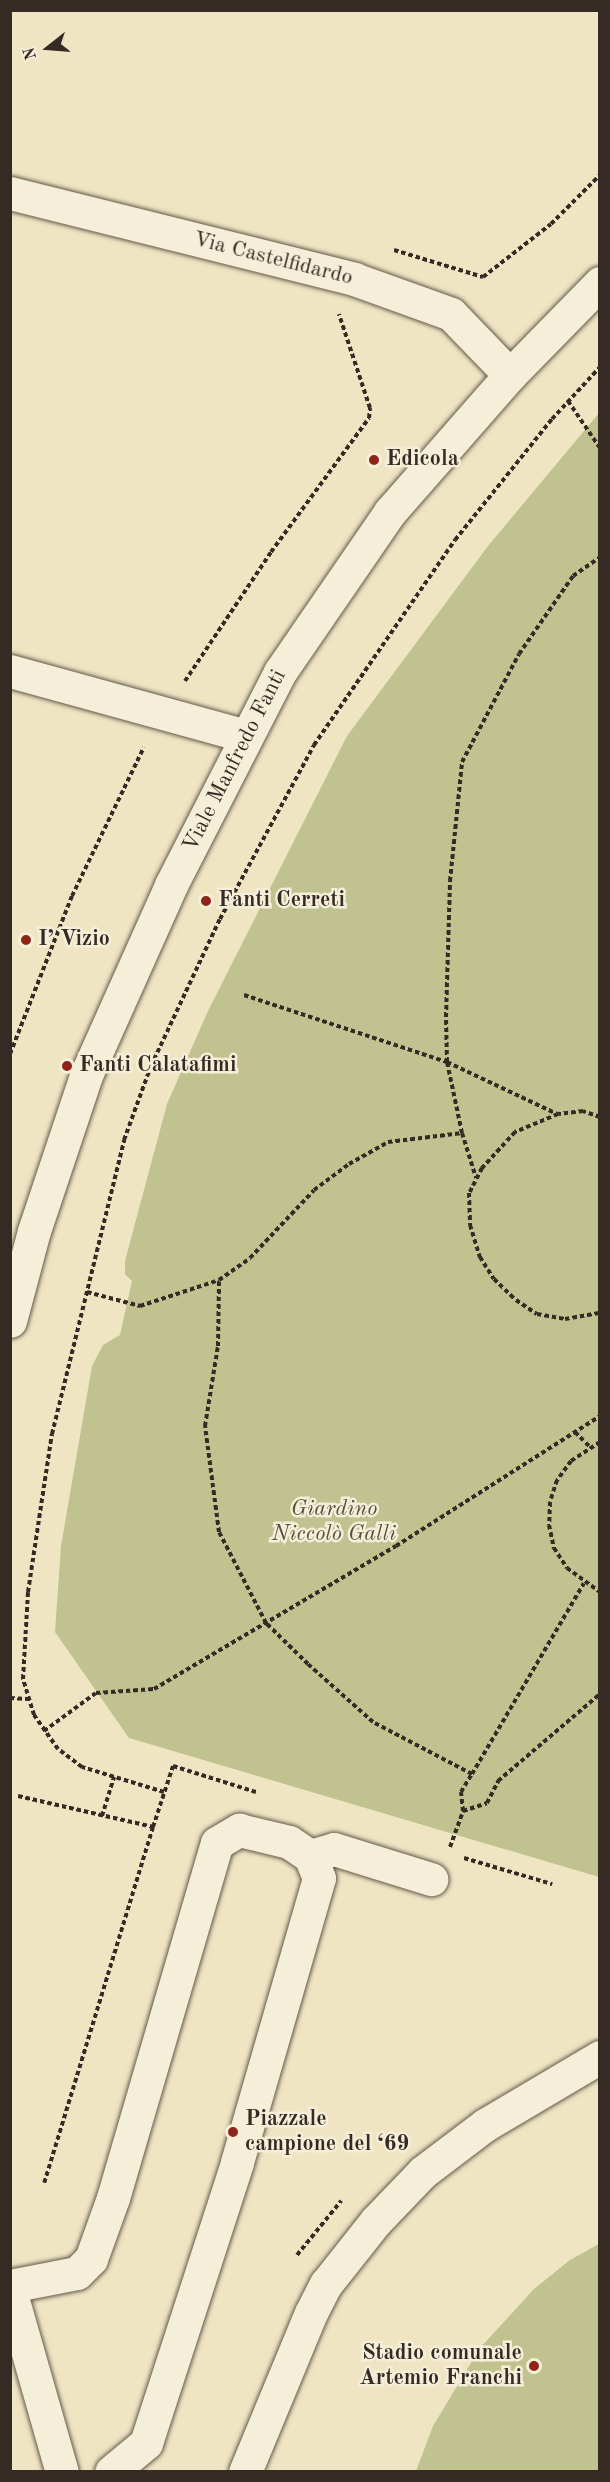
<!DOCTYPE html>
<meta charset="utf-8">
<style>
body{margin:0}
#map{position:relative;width:610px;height:2482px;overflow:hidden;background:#efe5c3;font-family:"Old Standard TT",serif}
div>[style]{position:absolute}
.green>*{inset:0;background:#c0c28f}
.path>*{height:4px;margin-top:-2px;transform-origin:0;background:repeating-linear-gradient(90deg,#362b24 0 4.5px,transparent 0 7.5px)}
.roads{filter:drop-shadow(0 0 2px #645a4c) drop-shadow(0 0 2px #645a4c)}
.minor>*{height:33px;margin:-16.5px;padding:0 16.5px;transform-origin:16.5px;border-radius:16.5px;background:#f5eed8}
.dots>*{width:16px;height:16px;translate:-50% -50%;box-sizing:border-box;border:3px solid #f5eed8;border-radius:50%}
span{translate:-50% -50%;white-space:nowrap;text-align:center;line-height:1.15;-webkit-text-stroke:5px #f5eed8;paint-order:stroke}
.street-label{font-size:22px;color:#362b24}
.poi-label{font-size:22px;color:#362b24;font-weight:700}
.left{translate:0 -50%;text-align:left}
.right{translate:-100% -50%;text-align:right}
.park-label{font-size:22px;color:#58513f;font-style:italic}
.frame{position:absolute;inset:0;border:12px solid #362b24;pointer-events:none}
.north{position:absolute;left:18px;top:18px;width:60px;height:60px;-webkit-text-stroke:4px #f5eed8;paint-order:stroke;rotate:253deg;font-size:16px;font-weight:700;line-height:24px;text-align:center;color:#362b24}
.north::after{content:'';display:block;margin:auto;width:21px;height:27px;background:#362b24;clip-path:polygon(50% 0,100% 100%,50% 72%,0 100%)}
</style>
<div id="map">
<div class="green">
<i style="clip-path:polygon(599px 413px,599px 1877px,129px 1738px,55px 1632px,61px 1546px,92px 1366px,103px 1345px,120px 1335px,132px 1281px,125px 1274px,125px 1261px,167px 1104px,208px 1011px,347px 736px,488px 546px)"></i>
<i style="clip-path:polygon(599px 2244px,599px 2471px,416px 2471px,433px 2426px,480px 2348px,534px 2289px,570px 2260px)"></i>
</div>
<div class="path">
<i style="left:394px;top:250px;width:93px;rotate:16.9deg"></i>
<i style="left:483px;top:277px;width:86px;rotate:-37.9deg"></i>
<i style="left:551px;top:224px;width:69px;rotate:-45deg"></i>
<i style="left:568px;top:401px;width:57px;rotate:55.8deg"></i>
<i style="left:185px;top:681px;width:155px;rotate:-56.3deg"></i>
<i style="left:271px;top:552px;width:166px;rotate:-53.8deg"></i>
<i style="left:369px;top:418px;width:10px;rotate:-84deg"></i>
<i style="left:370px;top:408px;width:99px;rotate:-108.3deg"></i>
<i style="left:244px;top:995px;width:214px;rotate:18.3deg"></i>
<i style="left:447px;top:1062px;width:122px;rotate:25.3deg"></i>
<i style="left:10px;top:1054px;width:170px;rotate:-68.6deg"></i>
<i style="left:72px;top:896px;width:165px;rotate:-64.2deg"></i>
<i style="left:600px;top:1117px;width:18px;rotate:-161deg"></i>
<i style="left:583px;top:1111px;width:25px;rotate:173deg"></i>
<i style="left:558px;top:1114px;width:47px;rotate:157.3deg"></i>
<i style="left:515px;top:1132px;width:49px;rotate:132.5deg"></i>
<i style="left:482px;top:1168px;width:28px;rotate:117deg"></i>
<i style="left:469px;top:1193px;width:32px;rotate:88deg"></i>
<i style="left:470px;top:1225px;width:34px;rotate:73deg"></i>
<i style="left:480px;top:1257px;width:26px;rotate:58deg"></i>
<i style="left:494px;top:1279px;width:30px;rotate:44deg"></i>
<i style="left:516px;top:1300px;width:25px;rotate:34deg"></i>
<i style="left:537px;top:1314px;width:28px;rotate:10deg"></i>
<i style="left:565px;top:1319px;width:36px;rotate:-10deg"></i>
<i style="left:462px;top:1133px;width:47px;rotate:72.7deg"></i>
<i style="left:87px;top:1292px;width:55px;rotate:14.8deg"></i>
<i style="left:140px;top:1306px;width:83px;rotate:-18.2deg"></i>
<i style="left:575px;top:1432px;width:20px;rotate:45deg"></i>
<i style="left:600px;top:1442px;width:35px;rotate:147deg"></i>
<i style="left:571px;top:1461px;width:24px;rotate:126deg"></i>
<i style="left:557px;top:1480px;width:23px;rotate:108deg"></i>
<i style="left:550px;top:1502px;width:23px;rotate:92deg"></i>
<i style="left:549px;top:1525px;width:24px;rotate:78deg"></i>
<i style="left:554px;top:1548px;width:24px;rotate:57deg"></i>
<i style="left:567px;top:1568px;width:41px;rotate:36deg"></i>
<i style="left:10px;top:1698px;width:18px;rotate:3deg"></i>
<i style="left:44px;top:1731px;width:64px;rotate:-36.2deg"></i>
<i style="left:96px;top:1693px;width:58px;rotate:-3.9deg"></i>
<i style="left:154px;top:1689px;width:281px;rotate:-30.6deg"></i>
<i style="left:396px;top:1546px;width:242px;rotate:-32.5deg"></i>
<i style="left:472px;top:1774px;width:221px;rotate:-59.6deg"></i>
<i style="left:164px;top:1792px;width:86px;rotate:-163deg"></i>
<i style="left:82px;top:1767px;width:30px;rotate:-143deg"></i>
<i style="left:58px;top:1749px;width:42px;rotate:-125.2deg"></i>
<i style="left:34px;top:1715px;width:38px;rotate:-107deg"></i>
<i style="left:23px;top:1679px;width:87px;rotate:-86.7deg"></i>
<i style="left:28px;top:1592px;width:160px;rotate:-81.4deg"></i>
<i style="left:52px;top:1434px;width:303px;rotate:-76.2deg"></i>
<i style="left:124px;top:1140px;width:79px;rotate:-70deg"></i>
<i style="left:151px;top:1066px;width:162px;rotate:-64.9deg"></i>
<i style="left:220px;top:919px;width:198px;rotate:-61.6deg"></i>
<i style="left:314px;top:745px;width:249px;rotate:-55.5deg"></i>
<i style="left:455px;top:540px;width:155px;rotate:-51.3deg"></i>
<i style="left:552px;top:419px;width:71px;rotate:-47.3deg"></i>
<i style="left:18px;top:1796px;width:139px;rotate:12.9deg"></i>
<i style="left:153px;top:1827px;width:372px;rotate:107deg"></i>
<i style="left:463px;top:1811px;width:19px;rotate:-96deg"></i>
<i style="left:461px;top:1792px;width:21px;rotate:-59deg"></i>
<i style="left:472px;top:1774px;width:112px;rotate:-152.3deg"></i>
<i style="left:373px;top:1722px;width:87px;rotate:-138.3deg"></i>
<i style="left:308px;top:1664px;width:59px;rotate:-135.7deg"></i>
<i style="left:266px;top:1623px;width:102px;rotate:-117.3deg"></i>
<i style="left:219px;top:1532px;width:107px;rotate:-97.5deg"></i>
<i style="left:205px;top:1426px;width:81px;rotate:-80.8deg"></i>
<i style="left:218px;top:1346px;width:66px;rotate:-89.1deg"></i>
<i style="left:219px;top:1280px;width:38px;rotate:-35deg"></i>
<i style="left:250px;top:1258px;width:93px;rotate:-46.7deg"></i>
<i style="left:314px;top:1190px;width:44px;rotate:-36.6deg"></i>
<i style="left:349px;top:1164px;width:45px;rotate:-29.4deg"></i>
<i style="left:388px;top:1142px;width:75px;rotate:-6.9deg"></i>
<i style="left:462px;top:1133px;width:73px;rotate:-101.9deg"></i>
<i style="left:447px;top:1062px;width:45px;rotate:-91.3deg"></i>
<i style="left:446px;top:1017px;width:136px;rotate:-88.3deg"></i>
<i style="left:450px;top:881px;width:120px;rotate:-84.2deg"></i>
<i style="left:462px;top:762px;width:122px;rotate:-62.2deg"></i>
<i style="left:519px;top:654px;width:95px;rotate:-55.3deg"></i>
<i style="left:573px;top:576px;width:33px;rotate:-35deg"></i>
<i style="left:102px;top:1816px;width:41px;rotate:-72.9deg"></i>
<i style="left:153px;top:1827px;width:64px;rotate:-71.8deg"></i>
<i style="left:173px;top:1766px;width:87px;rotate:17.4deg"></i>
<i style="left:450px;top:1847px;width:38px;rotate:-70deg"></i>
<i style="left:463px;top:1811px;width:25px;rotate:-18deg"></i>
<i style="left:487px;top:1803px;width:25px;rotate:-63deg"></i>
<i style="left:498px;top:1781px;width:134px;rotate:-40.5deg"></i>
<i style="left:464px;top:1858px;width:92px;rotate:16.5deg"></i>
<i style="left:297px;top:2255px;width:70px;rotate:-50.8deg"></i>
</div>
<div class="roads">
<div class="minor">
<i style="left:10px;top:193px;width:355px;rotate:14deg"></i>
<i style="left:354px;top:279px;width:103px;rotate:19.8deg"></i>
<i style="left:451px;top:314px;width:85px;rotate:46deg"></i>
<i style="left:10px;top:671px;width:245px;rotate:15.4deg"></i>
<i style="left:10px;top:1321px;width:93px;rotate:-75.1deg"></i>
<i style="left:34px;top:1231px;width:167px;rotate:-71.5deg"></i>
<i style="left:87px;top:1073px;width:206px;rotate:-65.9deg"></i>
<i style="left:171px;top:885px;width:239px;rotate:-62.9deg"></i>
<i style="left:280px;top:672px;width:194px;rotate:-55.5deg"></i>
<i style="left:390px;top:512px;width:182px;rotate:-48.8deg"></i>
<i style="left:510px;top:375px;width:129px;rotate:-45.6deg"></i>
<i style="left:310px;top:1856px;width:25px;rotate:-16deg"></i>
<i style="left:334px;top:1849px;width:102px;rotate:17.2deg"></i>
<i style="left:10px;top:2286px;width:68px;rotate:-11deg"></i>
<i style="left:77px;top:2273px;width:20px;rotate:-45deg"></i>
<i style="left:91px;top:2259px;width:65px;rotate:-70.2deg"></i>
<i style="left:113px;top:2198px;width:370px;rotate:-73.7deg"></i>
<i style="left:217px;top:1843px;width:26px;rotate:-31deg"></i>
<i style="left:239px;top:1830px;width:51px;rotate:13.5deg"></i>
<i style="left:289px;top:1842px;width:25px;rotate:34deg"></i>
<i style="left:310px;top:1856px;width:24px;rotate:68deg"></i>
<i style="left:319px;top:1878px;width:297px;rotate:106.1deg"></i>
<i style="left:237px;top:2163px;width:294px;rotate:108deg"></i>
<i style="left:146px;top:2443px;width:45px;rotate:140.4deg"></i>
<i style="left:10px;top:2290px;width:189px;rotate:74.1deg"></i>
<i style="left:245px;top:2472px;width:172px;rotate:-67.5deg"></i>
<i style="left:311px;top:2313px;width:33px;rotate:-63deg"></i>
<i style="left:326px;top:2284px;width:80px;rotate:-51.6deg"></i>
<i style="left:376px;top:2221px;width:68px;rotate:-46.2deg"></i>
<i style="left:423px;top:2172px;width:78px;rotate:-37.2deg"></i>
<i style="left:485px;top:2125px;width:134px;rotate:-30.6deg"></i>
</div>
</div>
<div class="dots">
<i style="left:374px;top:460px;background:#8f2418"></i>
<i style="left:206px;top:901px;background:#8f2418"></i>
<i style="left:26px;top:940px;background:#8f2418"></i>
<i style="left:67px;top:1066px;background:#8f2418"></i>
<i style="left:233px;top:2132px;background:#8f2418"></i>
<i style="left:534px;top:2366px;background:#8f2418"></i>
</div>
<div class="street-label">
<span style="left:273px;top:259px;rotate:14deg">Via Castelfidardo</span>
<span style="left:235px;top:761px;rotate:-63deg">Viale Manfredo Fanti</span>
</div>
<div class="poi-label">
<span class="left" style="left:386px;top:460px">Edicola</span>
<span class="left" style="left:218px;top:901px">Fanti Cerreti</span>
<span class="left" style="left:38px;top:940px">I’ Vizio</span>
<span class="left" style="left:79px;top:1066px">Fanti Calatafimi</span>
<span class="left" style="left:245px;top:2132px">Piazzale<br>campione del ‘69</span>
<span class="right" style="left:522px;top:2366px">Stadio comunale<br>Artemio Franchi</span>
</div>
<div class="park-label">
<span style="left:334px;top:1522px">Giardino<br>Niccolò Galli</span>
</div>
<div class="frame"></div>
<div class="north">N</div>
</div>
